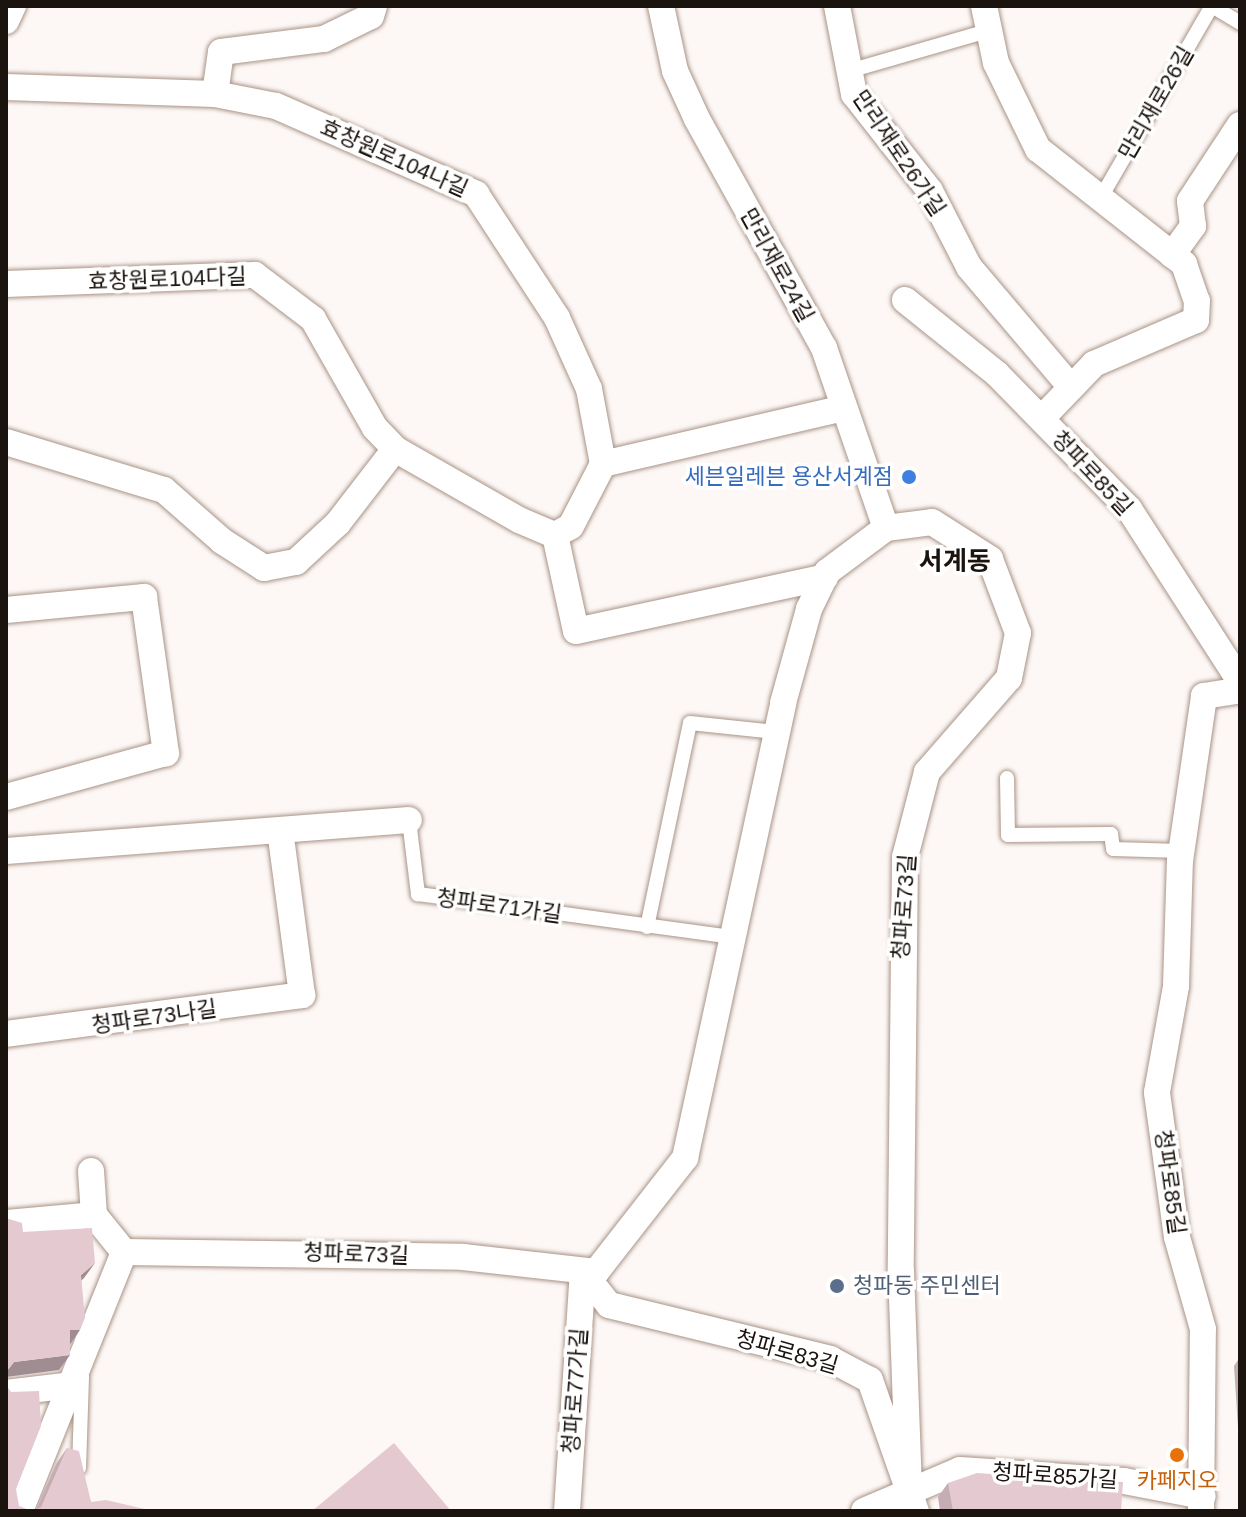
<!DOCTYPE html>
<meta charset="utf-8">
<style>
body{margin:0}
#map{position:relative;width:1246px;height:1517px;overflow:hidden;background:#fdf8f6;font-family:Arial,"Noto Sans KR",sans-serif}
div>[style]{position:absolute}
.roads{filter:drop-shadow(0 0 2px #a99386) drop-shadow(0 0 2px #a99386)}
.lane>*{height:14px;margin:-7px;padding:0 7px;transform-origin:7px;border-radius:7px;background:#fff}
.street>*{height:26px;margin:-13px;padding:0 13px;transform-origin:13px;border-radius:13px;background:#fff}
.wall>*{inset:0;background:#c4adb3}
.shaded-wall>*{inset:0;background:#a08d92}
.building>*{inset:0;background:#e4c9d0}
.dots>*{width:22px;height:22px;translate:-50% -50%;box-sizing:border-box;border:4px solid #fff;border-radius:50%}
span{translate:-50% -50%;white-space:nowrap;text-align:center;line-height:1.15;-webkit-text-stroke:7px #fff;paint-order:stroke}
.street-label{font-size:22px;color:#1b130e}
.shop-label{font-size:22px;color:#366cbe}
.right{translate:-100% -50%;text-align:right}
.service-label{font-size:22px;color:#4e5e75}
.left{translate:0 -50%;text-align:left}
.food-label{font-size:22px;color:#c56008}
.quarter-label{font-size:26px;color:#1b130e;font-weight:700}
.frame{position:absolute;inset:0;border:8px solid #1b130e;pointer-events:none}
</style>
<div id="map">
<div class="roads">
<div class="lane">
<i style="left:1212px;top:6px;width:33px;rotate:31deg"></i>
<i style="left:849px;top:71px;width:145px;rotate:-16.1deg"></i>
<i style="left:1100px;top:199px;width:223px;rotate:-59.9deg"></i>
<i style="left:1007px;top:778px;width:57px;rotate:89deg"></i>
<i style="left:1008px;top:835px;width:103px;rotate:-0.6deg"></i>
<i style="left:1111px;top:834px;width:15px;rotate:82deg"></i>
<i style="left:1113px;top:849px;width:68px;rotate:1.7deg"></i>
<i style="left:409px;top:820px;width:75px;rotate:83.1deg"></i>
<i style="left:418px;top:894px;width:318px;rotate:7.8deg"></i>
<i style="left:647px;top:927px;width:208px;rotate:-78.1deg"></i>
<i style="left:690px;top:723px;width:86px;rotate:6deg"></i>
<i style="left:79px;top:1468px;width:91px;rotate:-88.1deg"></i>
</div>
<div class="street">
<i style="left:661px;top:6px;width:66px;rotate:77.8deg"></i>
<i style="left:675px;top:71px;width:53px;rotate:65.4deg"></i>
<i style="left:697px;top:119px;width:262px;rotate:61deg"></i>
<i style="left:824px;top:348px;width:190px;rotate:71deg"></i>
<i style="left:837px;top:6px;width:90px;rotate:79.1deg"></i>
<i style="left:854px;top:94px;width:123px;rotate:51.9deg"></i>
<i style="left:930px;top:191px;width:85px;rotate:62.8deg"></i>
<i style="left:969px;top:267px;width:155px;rotate:49.7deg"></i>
<i style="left:984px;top:6px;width:58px;rotate:78.1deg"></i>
<i style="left:996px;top:63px;width:96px;rotate:64deg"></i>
<i style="left:1038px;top:149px;width:186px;rotate:38.2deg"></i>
<i style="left:1184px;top:264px;width:39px;rotate:71deg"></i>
<i style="left:1197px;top:301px;width:19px;rotate:93deg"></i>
<i style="left:1196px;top:320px;width:111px;rotate:156.7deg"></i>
<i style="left:1094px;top:364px;width:76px;rotate:133.9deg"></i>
<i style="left:6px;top:21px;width:17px;rotate:-65deg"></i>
<i style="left:6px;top:87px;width:209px;rotate:1.9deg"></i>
<i style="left:215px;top:94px;width:62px;rotate:11.1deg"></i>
<i style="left:276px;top:106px;width:219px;rotate:23.7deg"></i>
<i style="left:476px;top:194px;width:148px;rotate:56.8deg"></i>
<i style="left:557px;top:318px;width:78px;rotate:65.7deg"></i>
<i style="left:589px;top:389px;width:76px;rotate:79.4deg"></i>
<i style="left:603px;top:464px;width:247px;rotate:-13.1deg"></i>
<i style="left:215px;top:94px;width:42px;rotate:-81.9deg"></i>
<i style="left:221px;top:52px;width:104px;rotate:-7.2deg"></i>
<i style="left:324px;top:39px;width:52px;rotate:-26.1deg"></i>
<i style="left:371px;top:16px;width:10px;rotate:-73deg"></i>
<i style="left:1172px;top:255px;width:36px;rotate:-54deg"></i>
<i style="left:1193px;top:226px;width:25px;rotate:-97deg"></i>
<i style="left:1190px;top:201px;width:91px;rotate:-56.7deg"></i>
<i style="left:6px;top:284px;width:249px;rotate:-2.1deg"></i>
<i style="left:255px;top:275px;width:73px;rotate:37.2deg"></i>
<i style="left:313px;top:319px;width:125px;rotate:60.4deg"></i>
<i style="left:375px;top:428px;width:29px;rotate:46deg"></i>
<i style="left:395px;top:449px;width:143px;rotate:29.8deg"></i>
<i style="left:519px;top:520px;width:39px;rotate:23deg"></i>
<i style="left:555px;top:535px;width:18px;rotate:-29deg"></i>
<i style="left:571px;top:526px;width:70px;rotate:-62.7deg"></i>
<i style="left:905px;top:300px;width:118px;rotate:38.8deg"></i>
<i style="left:997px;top:374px;width:189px;rotate:45.6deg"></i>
<i style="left:1129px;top:509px;width:205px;rotate:57.2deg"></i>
<i style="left:6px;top:442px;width:165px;rotate:16.9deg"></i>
<i style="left:164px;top:490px;width:77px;rotate:41.3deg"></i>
<i style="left:222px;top:541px;width:50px;rotate:32.7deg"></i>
<i style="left:264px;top:568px;width:33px;rotate:-11deg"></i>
<i style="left:296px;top:562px;width:57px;rotate:-42.9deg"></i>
<i style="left:338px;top:523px;width:93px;rotate:-52.4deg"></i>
<i style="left:555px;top:535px;width:98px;rotate:77.7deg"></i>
<i style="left:576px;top:631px;width:255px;rotate:-12.2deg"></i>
<i style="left:6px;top:610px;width:139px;rotate:-5.4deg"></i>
<i style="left:144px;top:597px;width:158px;rotate:82deg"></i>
<i style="left:166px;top:753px;width:166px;rotate:164.6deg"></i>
<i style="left:6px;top:851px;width:404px;rotate:-4.4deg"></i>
<i style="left:6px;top:1034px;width:299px;rotate:-7.5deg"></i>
<i style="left:302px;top:995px;width:165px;rotate:-97.6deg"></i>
<i style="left:91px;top:1171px;width:44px;rotate:86.1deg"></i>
<i style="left:94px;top:1215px;width:48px;rotate:51deg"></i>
<i style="left:6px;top:1223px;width:88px;rotate:-5.2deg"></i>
<i style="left:583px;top:1272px;width:42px;rotate:51.8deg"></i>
<i style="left:609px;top:1305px;width:228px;rotate:13.7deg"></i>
<i style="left:830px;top:1359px;width:45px;rotate:27.7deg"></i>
<i style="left:870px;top:1380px;width:139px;rotate:70.7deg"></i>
<i style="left:6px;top:1393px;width:65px;rotate:-7deg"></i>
<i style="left:20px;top:1511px;width:279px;rotate:-68.1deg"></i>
<i style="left:124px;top:1252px;width:339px;rotate:0.8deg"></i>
<i style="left:463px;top:1257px;width:134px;rotate:6.4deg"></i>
<i style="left:596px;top:1272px;width:145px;rotate:-52deg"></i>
<i style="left:685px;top:1158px;width:465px;rotate:-77.8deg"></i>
<i style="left:783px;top:703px;width:98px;rotate:-74.5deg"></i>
<i style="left:809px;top:609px;width:41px;rotate:-64.1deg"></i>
<i style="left:827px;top:572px;width:74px;rotate:-36.7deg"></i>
<i style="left:886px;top:528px;width:46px;rotate:-7.4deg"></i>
<i style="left:932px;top:522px;width:69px;rotate:32.5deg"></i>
<i style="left:990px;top:559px;width:79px;rotate:69.3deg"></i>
<i style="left:1018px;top:633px;width:46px;rotate:101.3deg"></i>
<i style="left:1009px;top:678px;width:125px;rotate:131.1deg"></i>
<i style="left:927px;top:772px;width:88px;rotate:104.5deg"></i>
<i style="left:905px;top:857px;width:414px;rotate:90.6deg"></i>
<i style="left:901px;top:1271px;width:217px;rotate:87.9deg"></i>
<i style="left:567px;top:1511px;width:240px;rotate:-86.2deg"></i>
<i style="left:864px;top:1511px;width:104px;rotate:-23.1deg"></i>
<i style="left:960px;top:1470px;width:164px;rotate:3.8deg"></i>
<i style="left:1124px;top:1481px;width:80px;rotate:10.8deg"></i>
<i style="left:1201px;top:1511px;width:182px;rotate:-89.4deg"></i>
<i style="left:1203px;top:1329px;width:96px;rotate:-105.8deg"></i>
<i style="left:1177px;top:1237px;width:146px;rotate:-97.9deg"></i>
<i style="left:1157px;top:1092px;width:108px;rotate:-79.8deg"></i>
<i style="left:1176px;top:986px;width:125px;rotate:-88.2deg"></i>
<i style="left:1180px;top:861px;width:167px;rotate:-81.7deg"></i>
<i style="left:1204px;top:696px;width:36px;rotate:-9deg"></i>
</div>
</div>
<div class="wall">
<i style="clip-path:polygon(1240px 1357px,1240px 1458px,1234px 1366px)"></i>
<i style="clip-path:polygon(67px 1448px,91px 1502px,36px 1510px,56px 1464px)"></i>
<i style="clip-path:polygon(948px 1483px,1121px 1511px,940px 1511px,938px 1497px)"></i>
</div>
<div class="shaded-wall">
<i style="clip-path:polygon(95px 1263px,84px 1278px,70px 1291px,81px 1275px)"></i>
<i style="clip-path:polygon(70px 1330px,80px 1330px,69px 1346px)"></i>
<i style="clip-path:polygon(70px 1355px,59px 1370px,6px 1377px,6px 1372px,14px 1362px)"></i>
</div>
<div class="building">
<i style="clip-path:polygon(6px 1218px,22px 1223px,23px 1232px,92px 1228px,95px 1263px,81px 1275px,85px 1318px,80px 1330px,70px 1330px,70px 1355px,14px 1362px,6px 1372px)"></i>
<i style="clip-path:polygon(6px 1385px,11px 1392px,39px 1391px,41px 1426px,16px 1489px,19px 1506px,32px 1511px,6px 1511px)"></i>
<i style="clip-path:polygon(394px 1443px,451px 1511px,312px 1511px)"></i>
<i style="clip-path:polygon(67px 1448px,79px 1451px,91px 1502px,106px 1500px,153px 1511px,33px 1511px,41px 1507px)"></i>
<i style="clip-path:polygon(977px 1473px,1123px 1482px,1121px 1511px,953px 1511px,948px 1483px)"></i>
</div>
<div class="dots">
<i style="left:909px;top:477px;background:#3f7fe0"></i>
<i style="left:837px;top:1286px;background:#5c6f8a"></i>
<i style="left:1177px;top:1455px;background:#e8710a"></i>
</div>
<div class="street-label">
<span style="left:1156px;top:103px;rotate:-60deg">만리재로26길</span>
<span style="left:899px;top:153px;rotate:56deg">만리재로26가길</span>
<span style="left:394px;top:158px;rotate:24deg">효창원로104나길</span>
<span style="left:777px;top:265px;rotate:61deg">만리재로24길</span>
<span style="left:167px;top:279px;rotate:-2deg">효창원로104다길</span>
<span style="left:1092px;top:473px;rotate:47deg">청파로85길</span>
<span style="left:499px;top:906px;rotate:8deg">청파로71가길</span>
<span style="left:904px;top:907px;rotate:-86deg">청파로73길</span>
<span style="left:154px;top:1017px;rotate:-8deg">청파로73나길</span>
<span style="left:1170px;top:1182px;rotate:82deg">청파로85길</span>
<span style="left:356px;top:1254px;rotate:2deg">청파로73길</span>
<span style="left:787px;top:1352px;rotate:16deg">청파로83길</span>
<span style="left:575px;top:1391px;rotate:-86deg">청파로77가길</span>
<span style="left:1055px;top:1476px;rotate:4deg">청파로85가길</span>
</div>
<div class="shop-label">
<span class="right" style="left:893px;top:477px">세븐일레븐 용산서계점</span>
</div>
<div class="service-label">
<span class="left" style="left:853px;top:1286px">청파동 주민센터</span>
</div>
<div class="food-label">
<span style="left:1177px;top:1481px">카페지오</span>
</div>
<div class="quarter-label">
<span style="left:955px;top:562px">서계동</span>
</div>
<div class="frame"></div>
</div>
